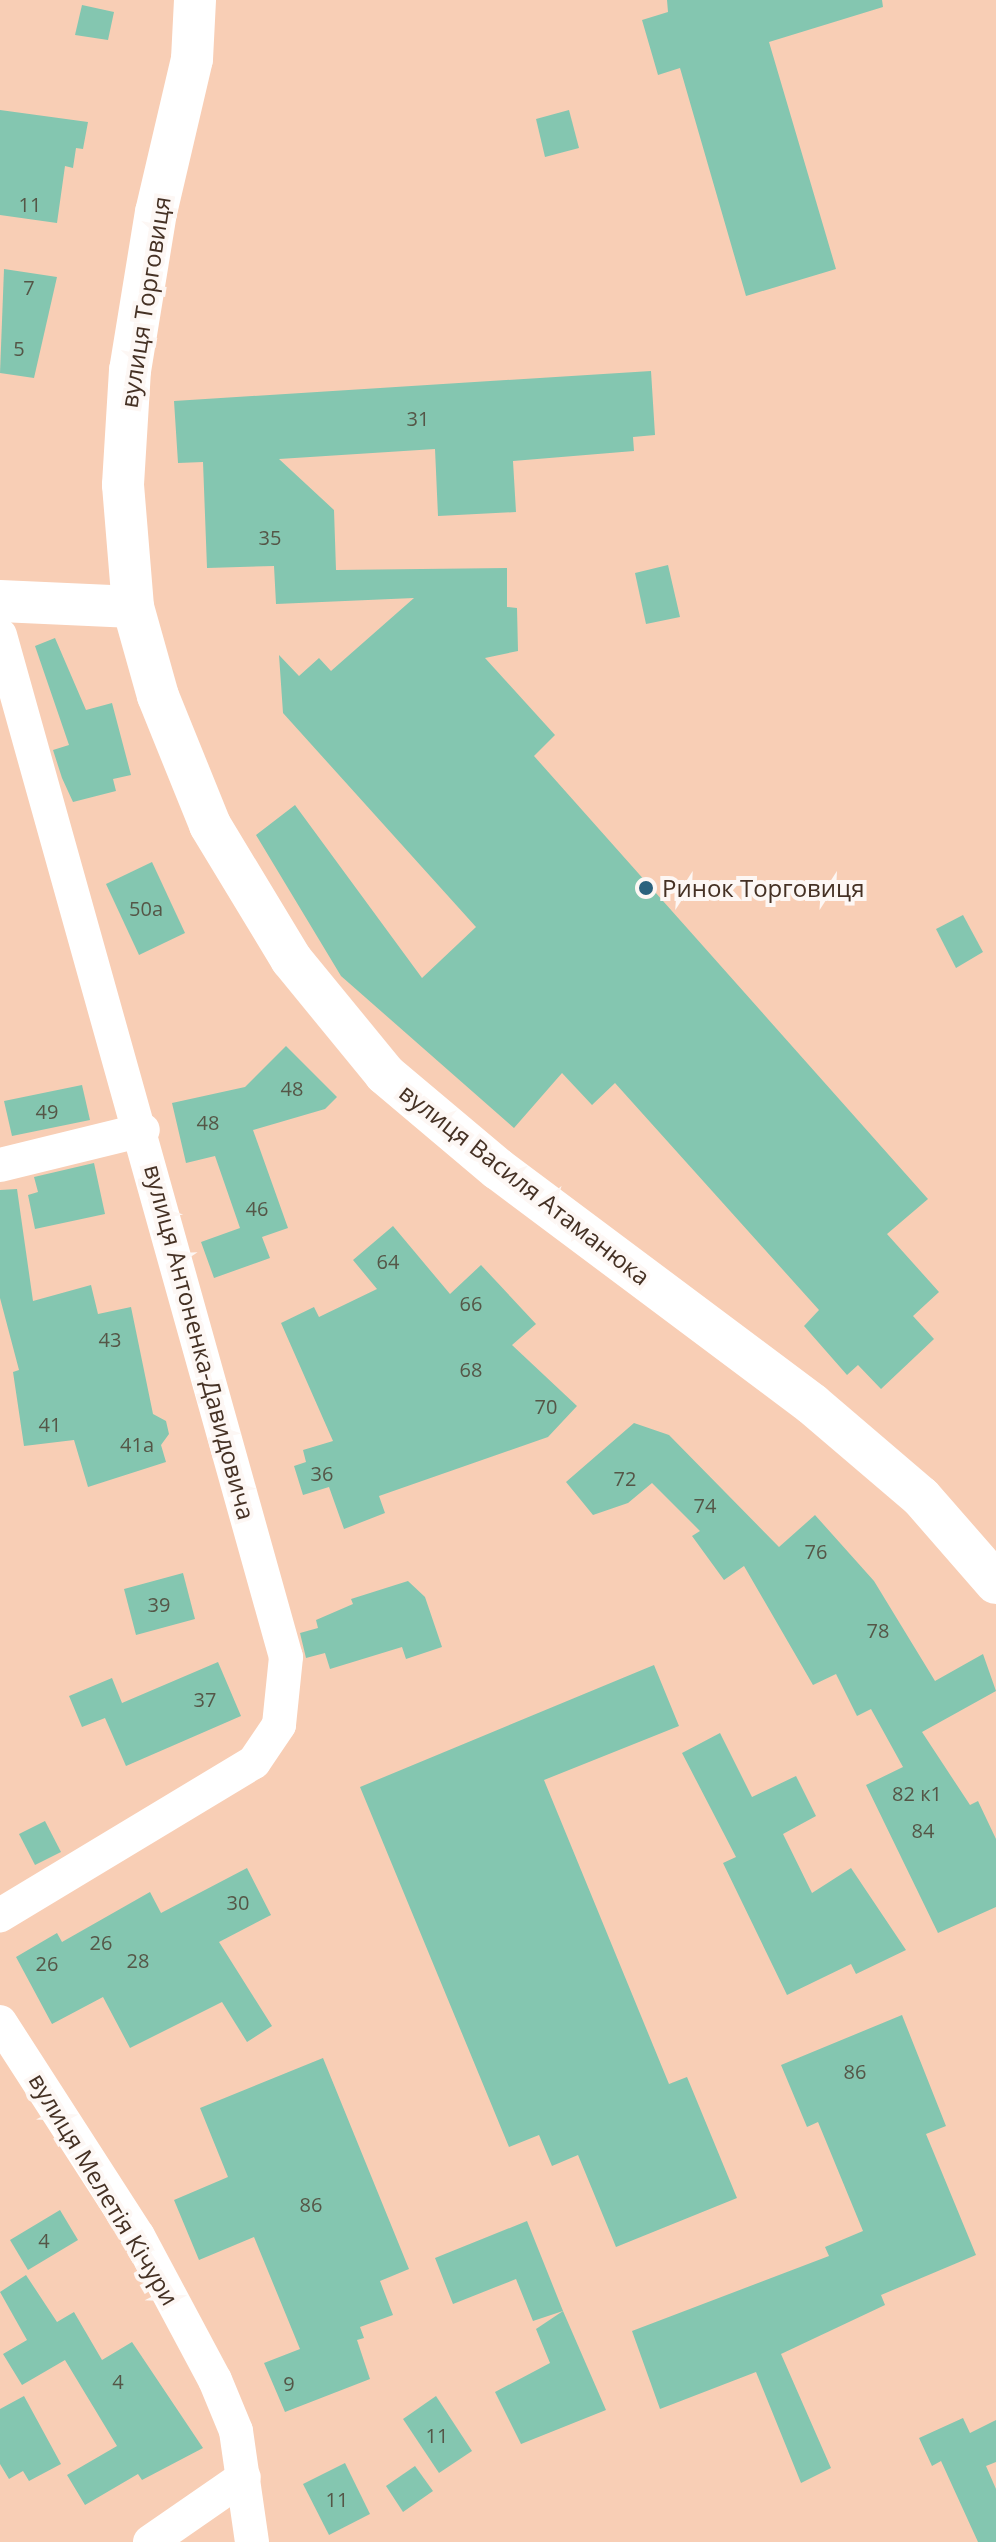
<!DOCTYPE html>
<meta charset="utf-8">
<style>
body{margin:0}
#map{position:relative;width:996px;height:2542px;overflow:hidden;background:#f8ceb5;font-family:"Open Sans",sans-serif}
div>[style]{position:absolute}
.building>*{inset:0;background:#84c6b0}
.minor>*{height:34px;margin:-17px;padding:0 17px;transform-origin:17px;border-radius:17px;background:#fff}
.tertiary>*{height:42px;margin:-21px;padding:0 21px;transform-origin:21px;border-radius:21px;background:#fff}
.dots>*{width:22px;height:22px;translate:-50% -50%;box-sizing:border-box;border:4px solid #fdf7f4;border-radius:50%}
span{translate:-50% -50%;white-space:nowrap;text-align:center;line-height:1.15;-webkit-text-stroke:8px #fdf7f4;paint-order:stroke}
.number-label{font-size:20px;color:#555647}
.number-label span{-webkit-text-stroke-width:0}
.street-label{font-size:24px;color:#453124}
.poi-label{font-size:24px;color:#453124}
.left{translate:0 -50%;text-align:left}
</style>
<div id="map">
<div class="building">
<i style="clip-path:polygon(667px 0,882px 0,883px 7px,769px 42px,836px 269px,746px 296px,680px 68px,658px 75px,642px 20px,668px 12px)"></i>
<i style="clip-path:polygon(82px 5px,114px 12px,108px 40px,75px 35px)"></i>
<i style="clip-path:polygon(0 110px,88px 122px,83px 149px,76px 148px,73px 168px,65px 166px,57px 223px,0 215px)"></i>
<i style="clip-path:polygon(569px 110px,579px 148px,545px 157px,536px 119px)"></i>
<i style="clip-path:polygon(4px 269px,57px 277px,34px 378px,0 373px)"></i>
<i style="clip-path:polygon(651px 371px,655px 435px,633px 437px,634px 451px,513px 461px,516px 512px,438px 516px,435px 449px,279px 459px,334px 510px,336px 570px,507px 568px,507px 607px,517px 608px,518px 651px,485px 658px,555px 735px,534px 756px,928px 1199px,887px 1234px,939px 1292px,913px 1316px,934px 1339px,881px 1389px,858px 1365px,847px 1375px,804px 1326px,819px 1310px,615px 1083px,592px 1105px,562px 1073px,514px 1128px,341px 976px,256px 835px,295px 805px,422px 978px,476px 927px,283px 713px,279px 655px,299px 676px,319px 658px,331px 671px,414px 598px,276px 604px,274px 566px,207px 568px,203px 462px,178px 463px,174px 401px)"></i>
<i style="clip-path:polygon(668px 565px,680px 617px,646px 624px,635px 573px)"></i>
<i style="clip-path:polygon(55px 638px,86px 710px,112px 703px,131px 775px,113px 779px,116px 791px,73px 802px,62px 778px,53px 750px,69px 745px,35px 646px)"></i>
<i style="clip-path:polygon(152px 862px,185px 933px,139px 955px,106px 884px)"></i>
<i style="clip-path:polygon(963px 915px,983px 952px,956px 968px,936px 929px)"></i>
<i style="clip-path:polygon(286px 1046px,337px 1097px,325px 1109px,253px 1130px,288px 1228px,262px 1237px,270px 1258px,214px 1278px,201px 1242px,240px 1228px,215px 1156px,186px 1163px,172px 1103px,245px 1087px)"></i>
<i style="clip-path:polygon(82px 1085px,90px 1120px,12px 1136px,4px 1101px)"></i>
<i style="clip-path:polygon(94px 1163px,105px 1214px,35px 1229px,28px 1195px,38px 1192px,34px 1177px)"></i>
<i style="clip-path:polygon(17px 1189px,33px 1301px,91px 1285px,98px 1314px,131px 1307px,153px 1414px,166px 1421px,169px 1434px,161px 1445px,166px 1462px,88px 1487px,74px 1440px,24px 1446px,13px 1372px,19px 1370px,0 1298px,0 1190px)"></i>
<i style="clip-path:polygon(393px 1226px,450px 1294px,481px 1265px,536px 1324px,512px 1345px,577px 1406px,548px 1437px,379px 1496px,385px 1513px,344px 1529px,329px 1487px,303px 1495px,294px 1466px,306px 1462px,303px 1450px,333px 1441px,281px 1323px,314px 1307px,319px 1317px,377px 1289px,353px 1260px)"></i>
<i style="clip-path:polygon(634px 1423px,669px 1435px,779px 1547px,815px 1515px,874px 1581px,935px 1681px,983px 1654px,996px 1691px,922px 1732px,970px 1805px,978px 1801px,996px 1839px,996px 1907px,938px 1933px,866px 1785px,903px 1767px,871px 1709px,857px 1716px,836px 1674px,813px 1685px,744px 1566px,724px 1580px,692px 1536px,700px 1531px,652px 1483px,628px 1503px,593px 1515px,566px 1482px)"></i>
<i style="clip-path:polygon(183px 1573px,195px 1619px,136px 1635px,124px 1589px)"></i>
<i style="clip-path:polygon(408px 1581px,425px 1597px,442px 1647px,406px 1659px,402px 1647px,330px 1669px,325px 1653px,306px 1658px,300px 1633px,318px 1628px,316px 1620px,353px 1604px,351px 1599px)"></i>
<i style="clip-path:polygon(218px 1662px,241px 1716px,126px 1766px,105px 1718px,82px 1727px,69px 1696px,112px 1678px,122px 1703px)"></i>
<i style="clip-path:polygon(654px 1665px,679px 1726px,544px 1780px,669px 2084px,687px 2077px,737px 2198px,616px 2247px,578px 2155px,552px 2166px,539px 2135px,509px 2147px,360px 1787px)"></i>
<i style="clip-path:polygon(720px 1733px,752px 1797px,796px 1776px,816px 1816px,783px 1834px,812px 1893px,851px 1868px,906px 1950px,856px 1974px,851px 1964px,787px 1995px,723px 1863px,736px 1857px,682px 1753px)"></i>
<i style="clip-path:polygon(45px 1821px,61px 1852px,35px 1865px,19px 1834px)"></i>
<i style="clip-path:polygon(247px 1868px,271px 1915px,219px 1942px,272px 2026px,247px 2042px,222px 2002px,130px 2048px,103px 1997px,52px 2024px,16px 1957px,57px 1933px,62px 1942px,150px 1892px,161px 1913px)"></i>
<i style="clip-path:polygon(902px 2015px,946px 2126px,926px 2134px,976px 2255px,881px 2295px,885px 2305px,781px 2354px,831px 2468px,801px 2483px,756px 2372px,660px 2409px,632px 2331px,829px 2256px,825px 2247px,863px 2231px,818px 2122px,807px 2127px,781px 2065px)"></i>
<i style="clip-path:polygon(323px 2058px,409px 2269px,380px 2281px,393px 2315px,360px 2327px,364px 2338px,357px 2340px,370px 2379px,285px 2412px,264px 2363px,300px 2349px,254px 2237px,199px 2260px,174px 2200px,228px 2177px,200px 2108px)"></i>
<i style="clip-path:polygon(60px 2210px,78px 2240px,28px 2270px,10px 2240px)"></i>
<i style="clip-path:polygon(527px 2221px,563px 2311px,533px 2321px,516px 2279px,453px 2304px,435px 2258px)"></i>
<i style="clip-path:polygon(26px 2275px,57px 2322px,74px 2312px,102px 2360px,132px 2342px,203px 2448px,142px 2480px,138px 2474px,85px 2505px,67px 2475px,117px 2446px,65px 2360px,22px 2385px,3px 2354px,27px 2340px,0 2292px)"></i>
<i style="clip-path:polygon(563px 2311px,606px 2410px,521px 2444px,495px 2392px,550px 2363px,536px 2329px)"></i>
<i style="clip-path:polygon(24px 2396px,61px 2464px,29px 2481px,23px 2471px,9px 2479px,0 2464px,0 2409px)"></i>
<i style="clip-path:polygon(436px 2396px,472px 2451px,439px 2473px,403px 2419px)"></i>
<i style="clip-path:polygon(963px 2418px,970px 2433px,996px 2420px,996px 2462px,986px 2466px,996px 2489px,996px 2542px,978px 2542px,941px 2461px,932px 2466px,919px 2438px)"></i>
<i style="clip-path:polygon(345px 2463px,370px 2514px,329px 2535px,303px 2484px)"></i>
<i style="clip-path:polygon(415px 2466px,433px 2491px,403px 2512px,386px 2486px)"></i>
</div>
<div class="minor">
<i style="left:0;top:635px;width:1061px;rotate:74.37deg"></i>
<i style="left:286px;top:1657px;width:68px;rotate:95.9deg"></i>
<i style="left:279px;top:1725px;width:45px;rotate:124deg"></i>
<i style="left:254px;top:1762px;width:297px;rotate:148.9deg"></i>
<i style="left:0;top:1165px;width:147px;rotate:-13.8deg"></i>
<i style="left:0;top:2022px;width:255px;rotate:57.2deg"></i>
<i style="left:138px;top:2236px;width:163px;rotate:61.9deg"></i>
<i style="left:215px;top:2380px;width:55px;rotate:67.6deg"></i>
<i style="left:236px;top:2431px;width:112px;rotate:81.8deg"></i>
<i style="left:150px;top:2542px;width:114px;rotate:-34.7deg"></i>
</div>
<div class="tertiary">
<i style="left:195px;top:0;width:59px;rotate:92.9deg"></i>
<i style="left:192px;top:59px;width:157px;rotate:103.2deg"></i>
<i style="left:156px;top:212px;width:160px;rotate:99.3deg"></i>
<i style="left:130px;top:370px;width:115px;rotate:93.5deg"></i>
<i style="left:123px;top:485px;width:122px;rotate:85.3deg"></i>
<i style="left:133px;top:607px;width:92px;rotate:74.3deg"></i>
<i style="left:158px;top:696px;width:139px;rotate:68deg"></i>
<i style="left:210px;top:825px;width:157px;rotate:58.8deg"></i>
<i style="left:291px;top:959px;width:149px;rotate:50.7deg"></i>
<i style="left:385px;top:1074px;width:148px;rotate:40.1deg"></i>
<i style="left:498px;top:1169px;width:392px;rotate:36.8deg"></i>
<i style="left:812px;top:1404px;width:143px;rotate:40.5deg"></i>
<i style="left:921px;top:1497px;width:114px;rotate:48.9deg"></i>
<i style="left:0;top:601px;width:133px;rotate:2.6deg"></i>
</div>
<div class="dots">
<i style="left:646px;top:888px;background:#2b627d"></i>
</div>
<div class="number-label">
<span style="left:30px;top:204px">11</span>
<span style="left:29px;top:287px">7</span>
<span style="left:19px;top:348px">5</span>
<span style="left:418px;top:418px">31</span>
<span style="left:270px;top:537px">35</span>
<span style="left:146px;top:908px">50а</span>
<span style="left:292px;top:1088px">48</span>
<span style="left:47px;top:1111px">49</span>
<span style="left:208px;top:1122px">48</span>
<span style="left:257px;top:1208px">46</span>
<span style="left:388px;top:1261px">64</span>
<span style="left:471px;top:1303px">66</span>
<span style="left:110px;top:1339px">43</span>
<span style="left:471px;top:1369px">68</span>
<span style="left:546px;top:1406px">70</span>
<span style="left:50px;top:1424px">41</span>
<span style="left:137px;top:1444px">41а</span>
<span style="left:322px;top:1473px">36</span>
<span style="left:625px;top:1478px">72</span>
<span style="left:705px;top:1505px">74</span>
<span style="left:816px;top:1551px">76</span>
<span style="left:159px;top:1604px">39</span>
<span style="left:878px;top:1630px">78</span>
<span style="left:205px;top:1699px">37</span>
<span style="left:917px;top:1793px">82 к1</span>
<span style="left:923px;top:1830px">84</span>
<span style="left:238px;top:1902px">30</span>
<span style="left:101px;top:1942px">26</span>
<span style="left:138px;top:1960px">28</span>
<span style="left:47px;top:1963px">26</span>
<span style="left:855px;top:2071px">86</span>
<span style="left:311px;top:2204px">86</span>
<span style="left:44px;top:2240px">4</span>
<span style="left:118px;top:2381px">4</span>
<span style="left:289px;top:2383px">9</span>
<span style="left:437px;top:2435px">11</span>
<span style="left:337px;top:2499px">11</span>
</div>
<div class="street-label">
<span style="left:145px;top:302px;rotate:-81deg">вулиця Торговиця</span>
<span style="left:525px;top:1184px;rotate:38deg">вулиця Василя Атаманюка</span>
<span style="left:200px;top:1342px;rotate:75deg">вулиця Антоненка-Давидовича</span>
<span style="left:104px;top:2189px;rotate:59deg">вулиця Мелетія Кічури</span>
</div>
<div class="poi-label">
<span class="left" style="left:662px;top:888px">Ринок Торговиця</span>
</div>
</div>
